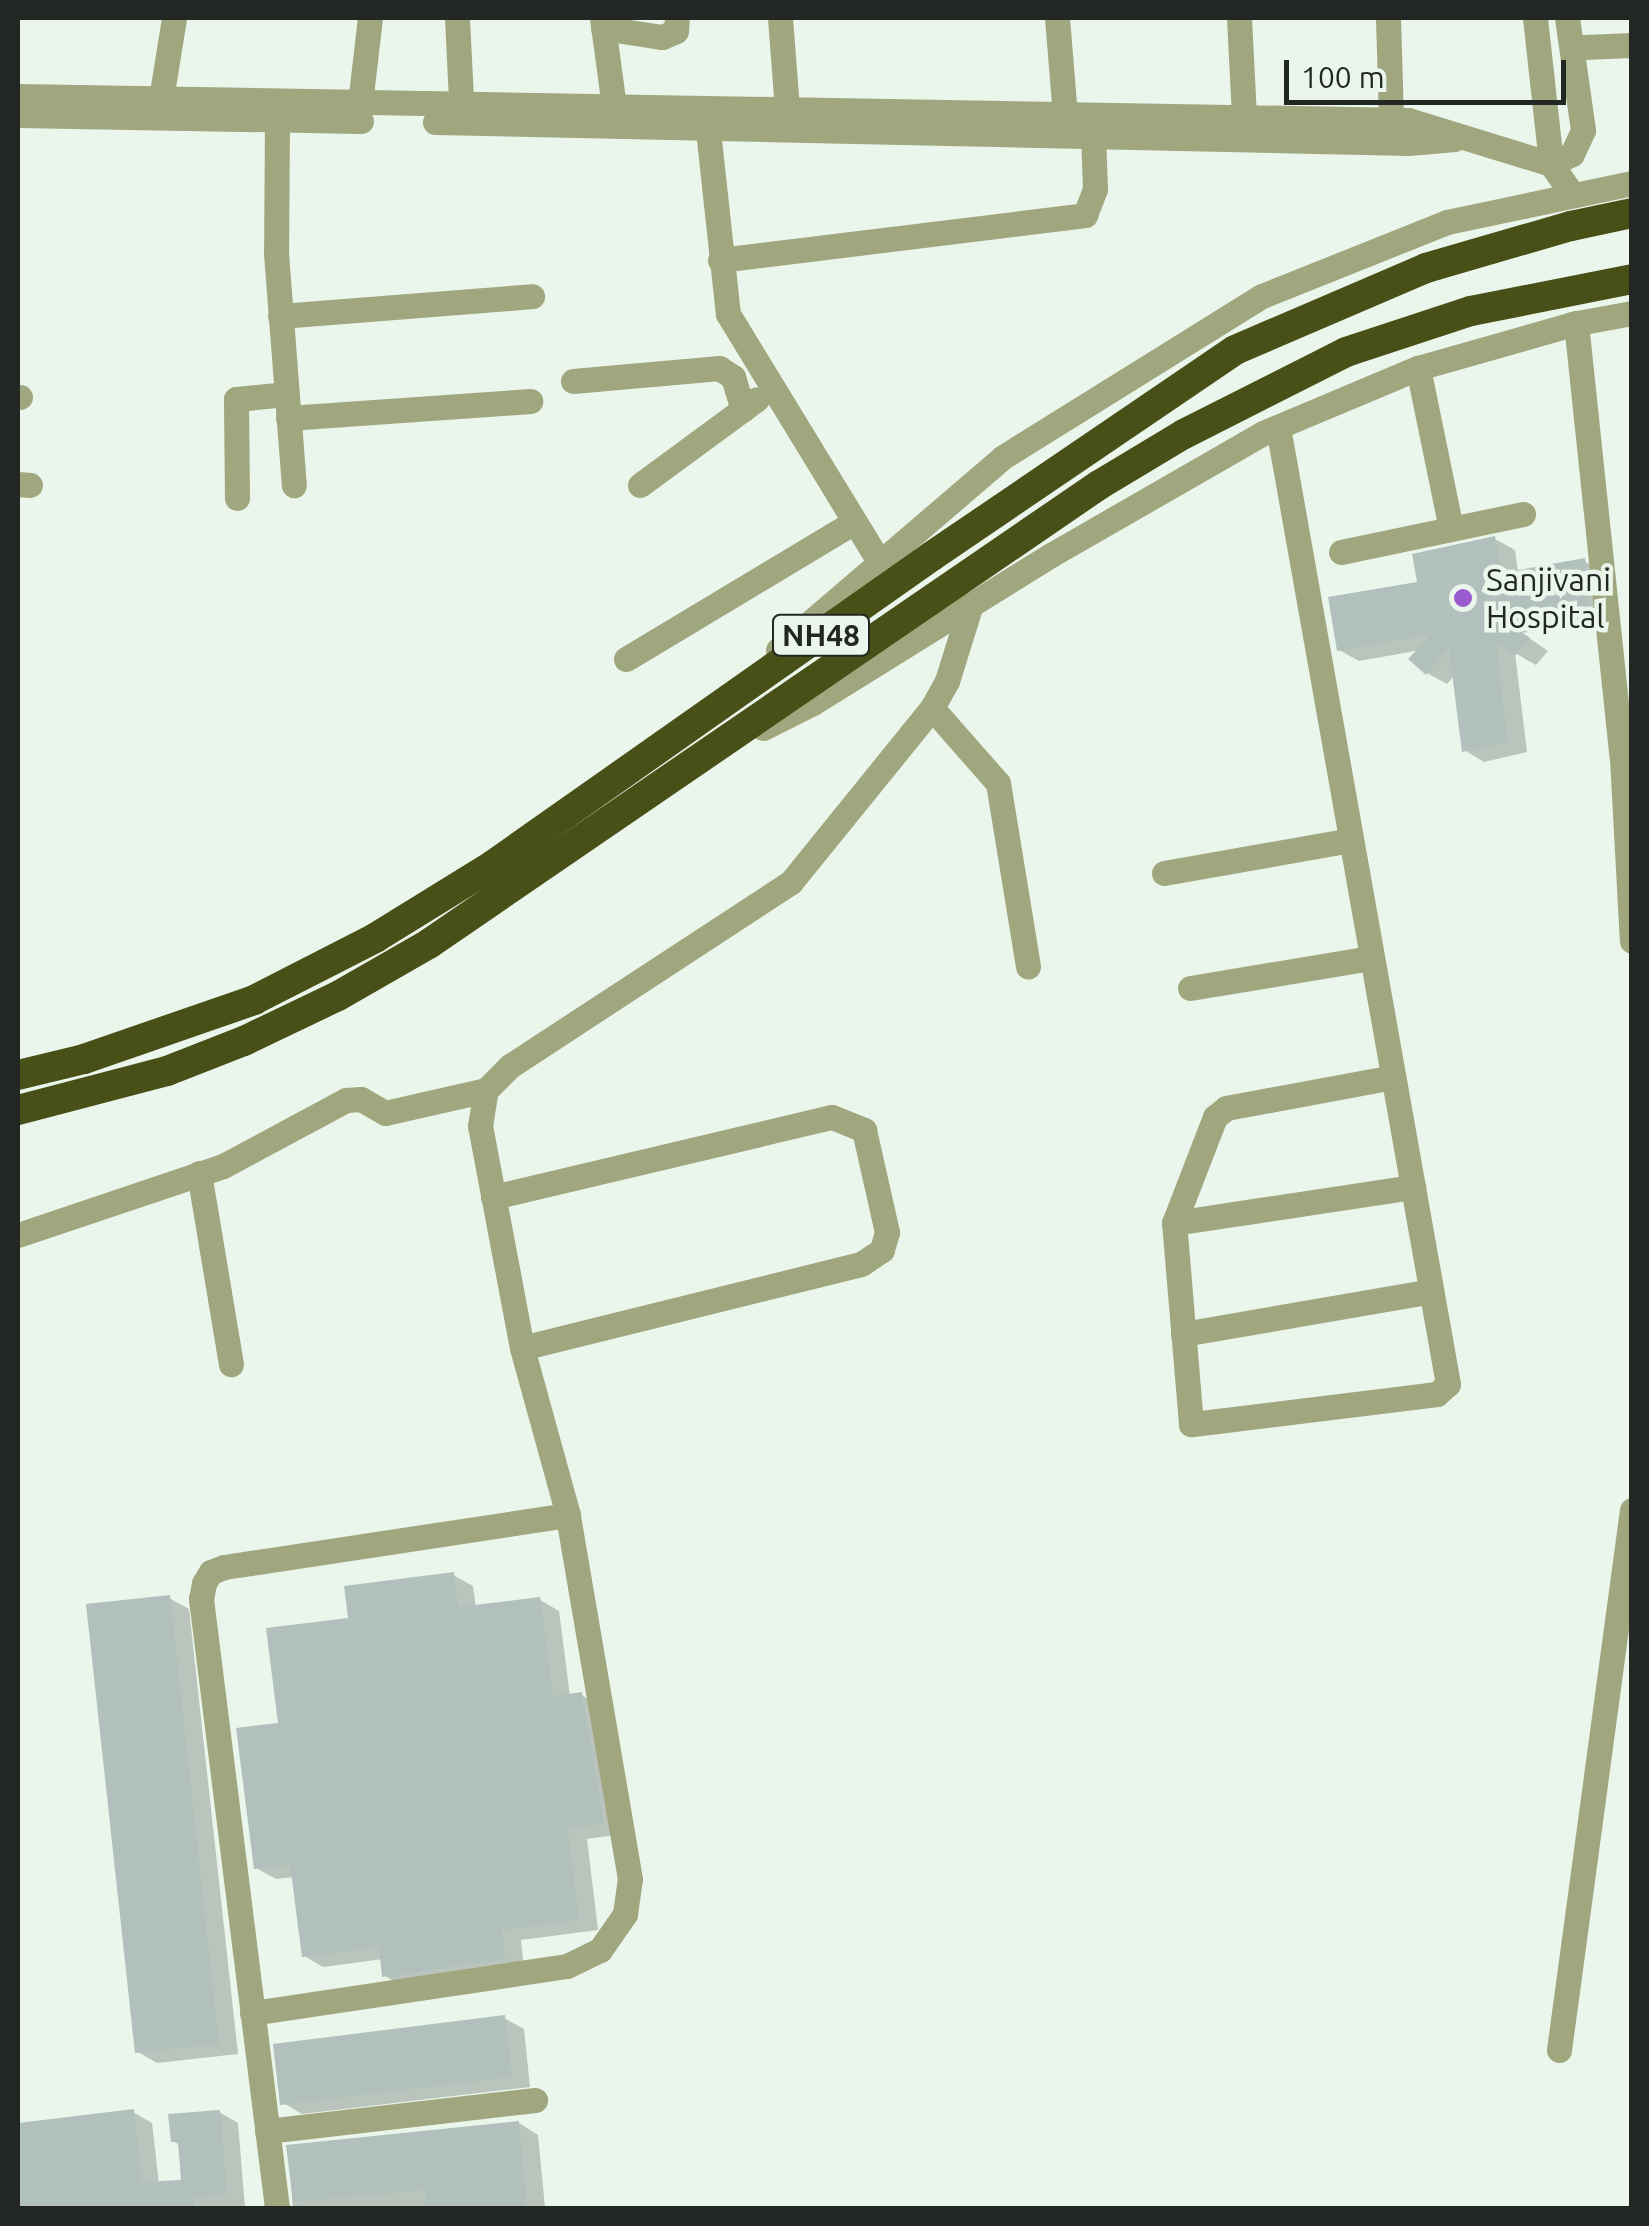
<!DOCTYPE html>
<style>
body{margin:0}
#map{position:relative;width:1649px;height:2226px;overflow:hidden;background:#eaf5eb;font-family:Ubuntu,sans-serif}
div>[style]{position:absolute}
.shadow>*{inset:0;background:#0003}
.building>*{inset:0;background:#b1c0bd}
.minor>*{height:25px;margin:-12.5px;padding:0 12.5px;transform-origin:12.5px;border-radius:12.5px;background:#a0a77e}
.highway>*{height:30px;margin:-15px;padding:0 15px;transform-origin:15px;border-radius:15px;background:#485018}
.dots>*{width:28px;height:28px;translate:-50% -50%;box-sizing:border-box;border:5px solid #eaf5eb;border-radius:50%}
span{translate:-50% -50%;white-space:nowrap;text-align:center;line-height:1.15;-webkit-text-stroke:9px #eaf5eb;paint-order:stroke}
.shield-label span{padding:2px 8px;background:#eaf5eb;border:2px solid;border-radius:8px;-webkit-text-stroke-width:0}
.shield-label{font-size:30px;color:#232723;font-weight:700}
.poi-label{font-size:32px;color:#232723}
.left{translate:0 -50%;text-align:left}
.frame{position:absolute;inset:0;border:20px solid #232723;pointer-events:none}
.scale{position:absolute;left:1284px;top:60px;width:282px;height:45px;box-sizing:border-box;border:5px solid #232723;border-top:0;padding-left:12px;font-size:30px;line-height:35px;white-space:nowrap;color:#232723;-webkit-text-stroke:8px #eaf5eb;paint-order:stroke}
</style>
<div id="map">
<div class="shadow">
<i style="clip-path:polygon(1495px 539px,1515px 550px,1518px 572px,1584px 561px,1604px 572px,1608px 618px,1522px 633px,1548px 651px,1536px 665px,1515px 653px,1527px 752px,1484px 762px,1464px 750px,1455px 675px,1447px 684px,1427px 673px,1421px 650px,1359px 661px,1339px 650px,1420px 584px)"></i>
<i style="clip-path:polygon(453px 1575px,473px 1586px,476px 1608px,540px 1600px,559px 1611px,570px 1696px,581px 1695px,601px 1706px,623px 1834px,587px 1839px,598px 1930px,521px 1940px,524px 1969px,404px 1987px,385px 1976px,383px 1959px,323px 1967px,304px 1956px,294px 1877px,276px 1879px,256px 1868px,281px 1725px,351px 1620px)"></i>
<i style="clip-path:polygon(169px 1598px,189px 1609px,238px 2054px,157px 2063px,138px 2052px)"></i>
<i style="clip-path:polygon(504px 2018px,524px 2029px,530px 2087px,302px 2114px,283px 2103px)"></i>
<i style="clip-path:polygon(133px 2112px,152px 2123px,159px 2184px,183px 2182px,180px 2145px,173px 2141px,219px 2112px,238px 2123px,245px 2208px,18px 2208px,18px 2125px)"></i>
<i style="clip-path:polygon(519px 2123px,538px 2135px,545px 2207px,551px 2208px,293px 2208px,288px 2147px)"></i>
</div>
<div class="building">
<i style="clip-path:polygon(1495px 536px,1502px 573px,1585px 558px,1590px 608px,1507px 622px,1530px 638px,1515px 656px,1496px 642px,1508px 742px,1462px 752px,1449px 649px,1426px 675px,1408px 659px,1432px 634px,1337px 651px,1328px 597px,1417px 582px,1412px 554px)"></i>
<i style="clip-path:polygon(454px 1572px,458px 1607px,540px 1597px,553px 1696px,582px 1692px,604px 1824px,568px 1828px,579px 1920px,502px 1930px,505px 1959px,382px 1977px,379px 1947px,302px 1957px,290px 1865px,254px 1869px,236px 1728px,278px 1723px,266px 1628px,348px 1618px,344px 1586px)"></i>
<i style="clip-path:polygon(170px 1595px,219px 2044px,135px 2053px,86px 1604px)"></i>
<i style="clip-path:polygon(505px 2015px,512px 2077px,280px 2105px,273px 2044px)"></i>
<i style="clip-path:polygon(134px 2109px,142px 2182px,181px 2180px,178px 2142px,171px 2142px,168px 2114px,220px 2110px,227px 2195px,194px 2198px,194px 2208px,18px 2208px,18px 2123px)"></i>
<i style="clip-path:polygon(519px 2121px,527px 2208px,425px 2208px,425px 2190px,293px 2202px,286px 2145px)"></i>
</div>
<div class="minor">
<i style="left:457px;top:18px;width:104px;rotate:87.2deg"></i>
<i style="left:602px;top:18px;width:105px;rotate:82.3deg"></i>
<i style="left:780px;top:18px;width:104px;rotate:85.6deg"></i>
<i style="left:1057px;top:18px;width:109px;rotate:85.3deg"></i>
<i style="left:1239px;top:18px;width:98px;rotate:87.1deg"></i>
<i style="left:1388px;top:18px;width:101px;rotate:88.3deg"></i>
<i style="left:1535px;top:18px;width:147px;rotate:83.7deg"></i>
<i style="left:1551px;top:164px;width:23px;rotate:-25deg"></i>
<i style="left:1572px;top:154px;width:26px;rotate:-65deg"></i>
<i style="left:1583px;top:130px;width:113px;rotate:-98.1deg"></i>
<i style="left:603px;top:28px;width:60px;rotate:8.7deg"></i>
<i style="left:662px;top:37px;width:15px;rotate:-23deg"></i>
<i style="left:676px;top:31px;width:13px;rotate:-86deg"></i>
<i style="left:1584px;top:47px;width:48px;rotate:-2.4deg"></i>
<i style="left:18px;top:96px;width:1390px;rotate:0.99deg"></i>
<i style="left:1408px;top:120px;width:150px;rotate:17.1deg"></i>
<i style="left:1551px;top:164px;width:38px;rotate:55deg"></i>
<i style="left:159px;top:111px;width:94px;rotate:-80.8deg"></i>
<i style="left:706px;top:112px;width:203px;rotate:83.8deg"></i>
<i style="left:728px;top:314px;width:292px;rotate:58.6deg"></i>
<i style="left:18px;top:115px;width:343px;rotate:1deg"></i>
<i style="left:277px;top:119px;width:134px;rotate:90.4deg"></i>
<i style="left:276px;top:253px;width:233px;rotate:85.6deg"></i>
<i style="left:358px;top:121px;width:104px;rotate:-83.4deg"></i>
<i style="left:435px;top:122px;width:973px;rotate:1.24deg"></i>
<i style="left:1408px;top:143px;width:47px;rotate:-4.9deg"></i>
<i style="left:720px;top:260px;width:368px;rotate:-7deg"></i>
<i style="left:1085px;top:215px;width:28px;rotate:-69deg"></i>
<i style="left:1095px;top:189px;width:54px;rotate:-92.1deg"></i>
<i style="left:280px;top:316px;width:253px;rotate:-4.5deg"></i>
<i style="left:1576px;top:323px;width:437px;rotate:84deg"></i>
<i style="left:1622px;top:758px;width:183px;rotate:86.9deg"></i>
<i style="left:1418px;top:368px;width:164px;rotate:78.4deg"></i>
<i style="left:573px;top:381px;width:147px;rotate:-5.1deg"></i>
<i style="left:719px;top:368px;width:17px;rotate:33deg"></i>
<i style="left:733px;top:377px;width:34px;rotate:73deg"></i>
<i style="left:18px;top:397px;width:2px"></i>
<i style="left:288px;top:418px;width:243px;rotate:-4deg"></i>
<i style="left:1278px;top:427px;width:972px;rotate:79.93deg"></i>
<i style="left:1448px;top:1384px;width:15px;rotate:138deg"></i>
<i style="left:1437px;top:1394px;width:248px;rotate:173deg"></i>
<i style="left:1191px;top:1424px;width:202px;rotate:-94.8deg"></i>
<i style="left:1174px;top:1223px;width:114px;rotate:-68.9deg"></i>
<i style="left:1215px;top:1117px;width:14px;rotate:-39deg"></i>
<i style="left:1226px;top:1108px;width:170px;rotate:-10.5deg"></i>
<i style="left:18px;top:484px;width:12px;rotate:5deg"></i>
<i style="left:640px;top:485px;width:145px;rotate:-36.3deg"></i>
<i style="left:237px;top:498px;width:99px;rotate:-90.6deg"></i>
<i style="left:236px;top:399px;width:51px;rotate:-5.6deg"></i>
<i style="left:1341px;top:552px;width:186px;rotate:-11.8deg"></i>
<i style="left:778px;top:650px;width:296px;rotate:-40.6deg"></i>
<i style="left:1003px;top:457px;width:305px;rotate:-31.9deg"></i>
<i style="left:1262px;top:296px;width:199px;rotate:-21.8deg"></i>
<i style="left:1447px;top:222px;width:189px;rotate:-11.9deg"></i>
<i style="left:626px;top:659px;width:266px;rotate:-31deg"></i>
<i style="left:932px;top:708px;width:100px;rotate:48.7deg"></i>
<i style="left:998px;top:783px;width:186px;rotate:80.7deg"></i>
<i style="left:763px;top:728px;width:56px;rotate:-26.6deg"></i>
<i style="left:813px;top:703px;width:280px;rotate:-31.9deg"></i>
<i style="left:1051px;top:555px;width:245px;rotate:-29.9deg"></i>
<i style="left:1263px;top:433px;width:168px;rotate:-22.8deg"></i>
<i style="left:1418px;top:368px;width:160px;rotate:-15.9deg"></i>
<i style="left:1572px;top:324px;width:61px;rotate:-10.4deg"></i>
<i style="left:1164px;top:873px;width:190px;rotate:-10deg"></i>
<i style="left:1190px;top:988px;width:184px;rotate:-9.4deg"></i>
<i style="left:199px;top:1173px;width:194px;rotate:80.5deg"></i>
<i style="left:493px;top:1197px;width:348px;rotate:-13.3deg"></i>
<i style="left:832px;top:1117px;width:35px;rotate:22deg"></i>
<i style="left:864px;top:1130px;width:105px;rotate:77.3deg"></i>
<i style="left:887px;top:1232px;width:19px;rotate:106deg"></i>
<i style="left:882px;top:1250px;width:25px;rotate:146deg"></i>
<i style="left:861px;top:1264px;width:349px;rotate:166.1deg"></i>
<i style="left:1174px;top:1223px;width:242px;rotate:-8.6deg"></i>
<i style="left:18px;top:1235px;width:216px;rotate:-18.6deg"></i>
<i style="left:223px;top:1166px;width:140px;rotate:-28.2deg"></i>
<i style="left:346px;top:1100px;width:15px;rotate:-4deg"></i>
<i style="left:361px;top:1099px;width:28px;rotate:30deg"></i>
<i style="left:385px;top:1113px;width:104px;rotate:-12.8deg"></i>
<i style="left:1183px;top:1334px;width:252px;rotate:-9.8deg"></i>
<i style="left:252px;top:2013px;width:318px;rotate:-8.5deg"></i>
<i style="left:567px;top:1966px;width:37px;rotate:-26deg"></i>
<i style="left:600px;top:1950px;width:44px;rotate:-55.2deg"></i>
<i style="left:625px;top:1914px;width:35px;rotate:-82deg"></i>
<i style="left:630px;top:1879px;width:369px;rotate:-99.7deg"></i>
<i style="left:1559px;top:2050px;width:545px;rotate:-82.3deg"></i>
<i style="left:267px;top:2131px;width:270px;rotate:-6.6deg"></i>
<i style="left:277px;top:2208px;width:614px;rotate:-97.11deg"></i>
<i style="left:201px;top:1599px;width:16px;rotate:-79deg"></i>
<i style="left:204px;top:1583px;width:13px;rotate:-58deg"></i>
<i style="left:211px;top:1572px;width:14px;rotate:-21deg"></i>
<i style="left:224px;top:1567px;width:348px;rotate:-8.6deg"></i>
<i style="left:568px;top:1515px;width:173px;rotate:-105.4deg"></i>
<i style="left:522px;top:1348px;width:226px;rotate:-100.7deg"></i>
<i style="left:480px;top:1126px;width:36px;rotate:-81deg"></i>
<i style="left:486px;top:1090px;width:34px;rotate:-45deg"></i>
<i style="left:510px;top:1066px;width:336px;rotate:-33.2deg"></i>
<i style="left:791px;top:882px;width:224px;rotate:-51deg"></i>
<i style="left:932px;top:708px;width:31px;rotate:-61deg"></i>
<i style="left:947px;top:681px;width:81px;rotate:-72.7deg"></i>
</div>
<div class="highway">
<i style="left:18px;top:1075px;width:68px;rotate:-13.6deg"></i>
<i style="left:84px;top:1059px;width:180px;rotate:-19.1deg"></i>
<i style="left:254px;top:1000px;width:136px;rotate:-27.1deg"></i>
<i style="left:375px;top:938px;width:139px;rotate:-31.7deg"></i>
<i style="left:493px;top:865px;width:537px;rotate:-35.14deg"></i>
<i style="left:932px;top:556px;width:366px;rotate:-34.2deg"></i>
<i style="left:1235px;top:350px;width:208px;rotate:-23.2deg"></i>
<i style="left:1426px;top:268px;width:151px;rotate:-16.2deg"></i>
<i style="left:1571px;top:226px;width:62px;rotate:-12deg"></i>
<i style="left:18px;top:1110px;width:154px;rotate:-14.7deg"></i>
<i style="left:167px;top:1071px;width:83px;rotate:-21.3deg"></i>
<i style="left:244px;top:1041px;width:104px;rotate:-25.6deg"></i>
<i style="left:338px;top:996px;width:106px;rotate:-29.9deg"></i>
<i style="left:430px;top:943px;width:811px;rotate:-34.4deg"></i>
<i style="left:1099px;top:485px;width:99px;rotate:-31deg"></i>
<i style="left:1184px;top:434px;width:182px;rotate:-26.8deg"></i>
<i style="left:1346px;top:352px;width:132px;rotate:-18.2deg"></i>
<i style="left:1471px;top:311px;width:164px;rotate:-11.2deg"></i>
</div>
<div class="dots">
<i style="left:1463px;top:598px;background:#9a5bd1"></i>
</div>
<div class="shield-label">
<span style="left:821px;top:635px">NH48</span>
</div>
<div class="poi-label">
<span class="left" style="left:1486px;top:598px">Sanjivani<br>Hospital</span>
</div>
<div class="frame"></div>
<div class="scale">100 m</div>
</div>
